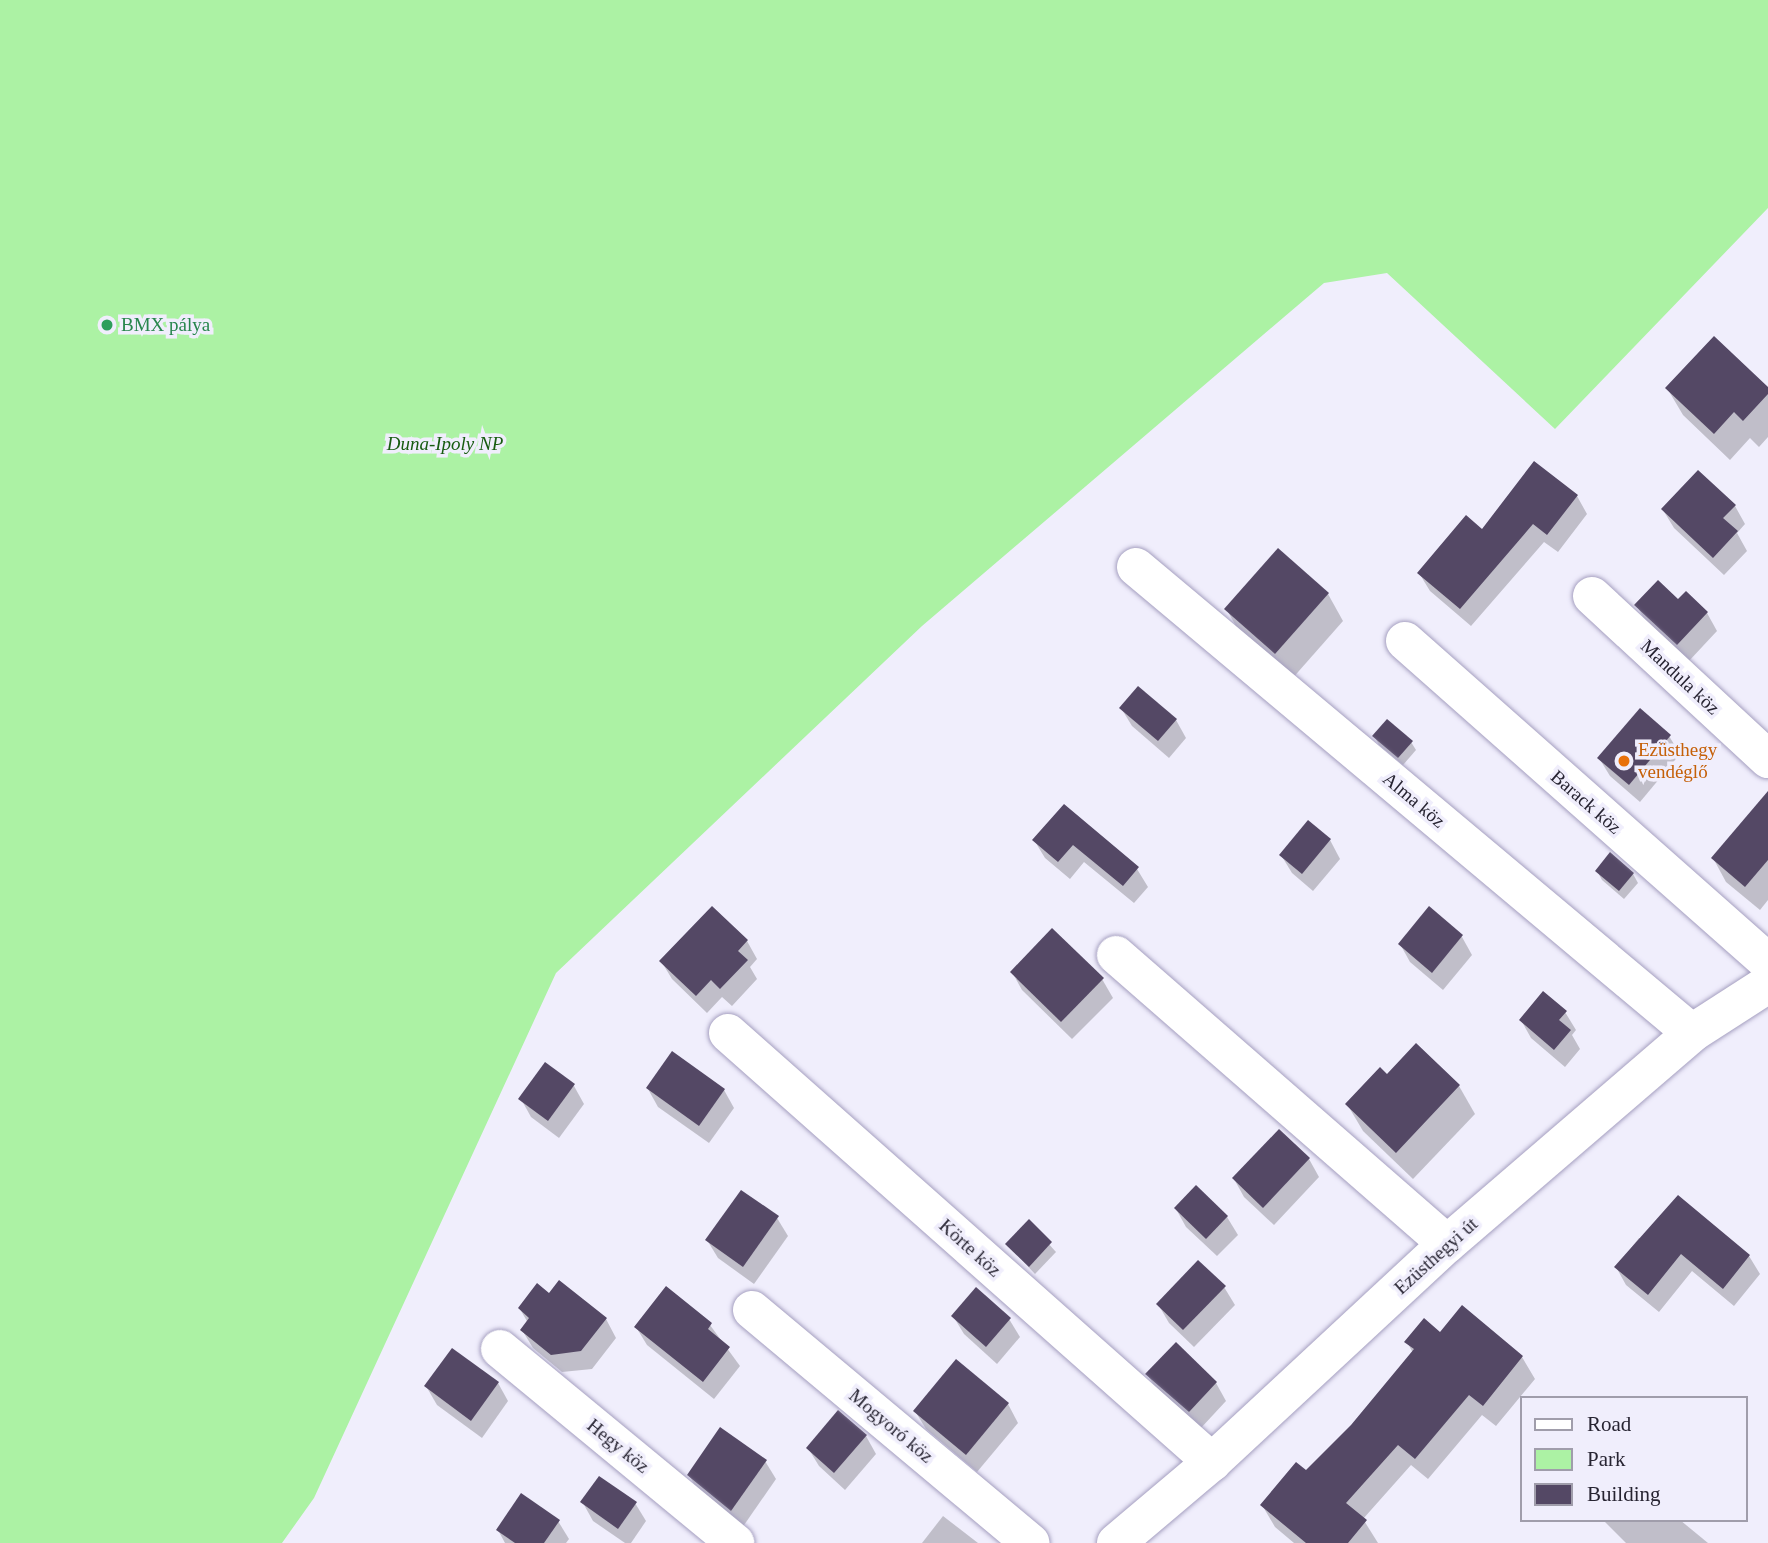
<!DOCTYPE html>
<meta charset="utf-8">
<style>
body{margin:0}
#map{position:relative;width:1768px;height:1543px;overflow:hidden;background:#f0eefc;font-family:"Times New Roman",serif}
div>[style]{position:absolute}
.green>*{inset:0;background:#acf2a4}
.shadow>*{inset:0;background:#0003}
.building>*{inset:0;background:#544865}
.roads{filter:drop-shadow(0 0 2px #a59fc0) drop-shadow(0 0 2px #a59fc0)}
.minor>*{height:38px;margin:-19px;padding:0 19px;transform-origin:19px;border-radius:19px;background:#fff}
.dots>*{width:19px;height:19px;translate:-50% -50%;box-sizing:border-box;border:4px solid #f0eefc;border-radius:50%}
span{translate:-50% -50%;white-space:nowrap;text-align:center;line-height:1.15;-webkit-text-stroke:7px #f0eefc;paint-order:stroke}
.leisure-label{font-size:19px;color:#27864d}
.left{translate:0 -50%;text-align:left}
.park-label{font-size:19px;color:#185c11;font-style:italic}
.street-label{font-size:19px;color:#272432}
.food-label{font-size:19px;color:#c56008}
.legend{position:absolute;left:1520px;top:1396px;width:228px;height:126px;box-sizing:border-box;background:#f0eefc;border:2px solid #a09dab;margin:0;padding:9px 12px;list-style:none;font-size:21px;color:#272432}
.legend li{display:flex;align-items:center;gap:14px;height:35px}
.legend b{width:35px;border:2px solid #a09dab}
</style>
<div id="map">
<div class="green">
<i style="clip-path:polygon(0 0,1768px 0,1768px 208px,1555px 429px,1387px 273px,1324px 283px,922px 626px,556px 973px,314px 1498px,282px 1543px,0 1543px)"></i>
</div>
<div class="shadow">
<i style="clip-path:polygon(1667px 388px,1768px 389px,1768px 437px,1759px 447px,1750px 438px,1730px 460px,1683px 415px)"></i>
<i style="clip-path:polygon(1698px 472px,1735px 506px,1745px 524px,1737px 533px,1747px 551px,1724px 575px,1674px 528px,1663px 510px)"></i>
<i style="clip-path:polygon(1577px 496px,1587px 514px,1558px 552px,1544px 542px,1471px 626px,1430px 591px,1419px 573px,1483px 531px)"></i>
<i style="clip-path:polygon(1328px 594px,1343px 621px,1291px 680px,1242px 637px,1227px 610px)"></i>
<i style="clip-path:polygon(1678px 602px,1707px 613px,1717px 631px,1688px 662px,1647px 624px,1637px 606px)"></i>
<i style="clip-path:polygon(1121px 708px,1176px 720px,1186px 738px,1169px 758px,1132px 726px)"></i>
<i style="clip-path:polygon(1374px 736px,1411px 742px,1416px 750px,1403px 765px,1379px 745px)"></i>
<i style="clip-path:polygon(1669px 736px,1680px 754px,1640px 802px,1610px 776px,1599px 758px)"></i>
<i style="clip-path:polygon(1768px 801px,1768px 900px,1760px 910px,1726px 882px,1713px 858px)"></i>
<i style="clip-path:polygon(1064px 806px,1137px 869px,1148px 887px,1134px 903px,1084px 862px,1070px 879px,1045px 858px,1034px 840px)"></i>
<i style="clip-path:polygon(1330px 840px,1340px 859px,1313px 891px,1292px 873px,1281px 855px)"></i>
<i style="clip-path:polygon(1597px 871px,1633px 874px,1638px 883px,1624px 899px,1602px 880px)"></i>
<i style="clip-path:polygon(1429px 909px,1462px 937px,1472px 955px,1443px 990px,1410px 962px,1400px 944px)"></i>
<i style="clip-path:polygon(747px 941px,757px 959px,750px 967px,757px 979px,732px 1006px,722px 997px,707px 1013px,672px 979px,661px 961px)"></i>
<i style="clip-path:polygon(1012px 972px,1102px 979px,1113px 998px,1072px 1039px,1022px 990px)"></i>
<i style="clip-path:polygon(1565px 1012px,1576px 1030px,1572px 1035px,1580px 1049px,1565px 1067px,1531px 1038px,1521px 1020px)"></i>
<i style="clip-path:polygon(574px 1086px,584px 1104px,559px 1138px,531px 1117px,521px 1099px)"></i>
<i style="clip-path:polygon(1459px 1086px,1475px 1114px,1413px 1179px,1363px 1131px,1347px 1104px)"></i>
<i style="clip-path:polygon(648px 1089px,724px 1090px,734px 1108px,709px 1143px,658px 1107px)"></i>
<i style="clip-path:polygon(1279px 1131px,1309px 1159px,1319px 1177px,1274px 1225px,1244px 1197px,1234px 1179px)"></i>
<i style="clip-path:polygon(1176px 1209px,1227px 1217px,1238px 1235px,1217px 1256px,1186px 1227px)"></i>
<i style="clip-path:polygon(777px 1218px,788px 1236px,754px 1284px,718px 1258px,707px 1240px)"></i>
<i style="clip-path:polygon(1029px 1222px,1056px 1252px,1035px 1274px,1007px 1244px)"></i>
<i style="clip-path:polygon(1639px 1238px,1749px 1256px,1760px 1274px,1734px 1306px,1692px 1271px,1659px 1312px,1626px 1285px,1616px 1267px)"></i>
<i style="clip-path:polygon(559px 1283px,606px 1319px,616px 1338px,592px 1369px,562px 1372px,533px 1348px,522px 1330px,528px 1323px,520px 1309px,549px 1295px)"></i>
<i style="clip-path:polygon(1224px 1287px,1235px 1305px,1194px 1347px,1169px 1323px,1158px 1304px)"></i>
<i style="clip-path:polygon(1462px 1308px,1522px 1357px,1535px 1379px,1496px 1426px,1482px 1415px,1428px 1479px,1411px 1465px,1363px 1519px,1378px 1543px,1294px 1543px,1275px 1527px,1262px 1505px,1306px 1473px,1352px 1426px,1413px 1353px,1407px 1342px,1440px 1334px)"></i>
<i style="clip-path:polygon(953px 1316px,1009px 1319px,1020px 1337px,997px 1364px,964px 1334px)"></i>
<i style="clip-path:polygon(710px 1325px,740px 1366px,714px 1399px,647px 1345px,636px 1327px)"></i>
<i style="clip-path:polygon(1147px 1374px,1216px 1383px,1226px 1401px,1200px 1429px,1158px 1392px)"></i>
<i style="clip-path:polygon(498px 1383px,508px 1401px,482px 1438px,437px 1405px,426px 1386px)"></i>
<i style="clip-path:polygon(1008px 1404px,1018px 1423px,977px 1472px,926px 1429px,915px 1411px)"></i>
<i style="clip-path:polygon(866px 1436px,876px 1454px,845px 1490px,819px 1466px,808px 1448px)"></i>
<i style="clip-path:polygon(765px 1461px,776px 1479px,742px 1528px,699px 1493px,689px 1475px)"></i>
<i style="clip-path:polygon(583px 1503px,635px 1503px,646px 1521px,631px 1543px,625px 1543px,593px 1521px)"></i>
<i style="clip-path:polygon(943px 1516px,978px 1543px,922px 1543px)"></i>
<i style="clip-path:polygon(1603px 1520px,1680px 1520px,1708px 1543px,1626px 1543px)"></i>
<i style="clip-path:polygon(558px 1521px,569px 1539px,566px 1543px,505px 1543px,498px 1530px)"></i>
</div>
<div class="building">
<i style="clip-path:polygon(1714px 336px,1768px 387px,1768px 394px,1743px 421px,1734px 412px,1714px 434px,1665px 388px)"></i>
<i style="clip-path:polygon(1534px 461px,1578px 495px,1547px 535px,1533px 524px,1460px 609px,1417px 573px,1466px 515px,1482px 529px)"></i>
<i style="clip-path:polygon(1698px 470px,1736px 505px,1723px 518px,1738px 531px,1713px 558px,1661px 509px)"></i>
<i style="clip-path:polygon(1278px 548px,1329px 593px,1275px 654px,1224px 609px)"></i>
<i style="clip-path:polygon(1658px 580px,1678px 599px,1686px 591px,1708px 612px,1677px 645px,1634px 605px)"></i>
<i style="clip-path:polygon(1138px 686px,1177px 719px,1158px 741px,1119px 708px)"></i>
<i style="clip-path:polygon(1640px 708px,1671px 735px,1629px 785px,1597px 758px)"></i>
<i style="clip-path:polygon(1387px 719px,1413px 741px,1398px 758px,1372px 736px)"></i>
<i style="clip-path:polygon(1768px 791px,1768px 860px,1745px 887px,1711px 858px)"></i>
<i style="clip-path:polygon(1064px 804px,1139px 867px,1123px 886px,1073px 845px,1058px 862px,1032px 840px)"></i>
<i style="clip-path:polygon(1308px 820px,1331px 839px,1302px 874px,1279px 855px)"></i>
<i style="clip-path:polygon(1610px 852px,1634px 873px,1619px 891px,1595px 871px)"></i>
<i style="clip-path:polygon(712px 906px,748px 940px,738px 951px,748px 960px,720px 989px,711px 980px,696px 996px,659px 961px)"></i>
<i style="clip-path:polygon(1429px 906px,1463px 935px,1432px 973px,1398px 944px)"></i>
<i style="clip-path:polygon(1052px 928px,1104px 978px,1061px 1022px,1010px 972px)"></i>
<i style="clip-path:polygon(1543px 991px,1567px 1011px,1559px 1020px,1571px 1030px,1554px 1050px,1519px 1020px)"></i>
<i style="clip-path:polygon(1416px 1043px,1460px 1085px,1396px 1153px,1345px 1104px,1380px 1067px,1387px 1074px)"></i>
<i style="clip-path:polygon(672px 1051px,725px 1089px,699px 1126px,646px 1088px)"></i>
<i style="clip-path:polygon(545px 1062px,575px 1084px,548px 1121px,518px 1099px)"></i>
<i style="clip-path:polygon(1279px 1129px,1310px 1158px,1263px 1208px,1232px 1178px)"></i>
<i style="clip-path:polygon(1196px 1185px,1228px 1216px,1206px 1239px,1174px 1208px)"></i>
<i style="clip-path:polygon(741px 1190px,779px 1216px,743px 1267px,705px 1240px)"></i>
<i style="clip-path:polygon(1678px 1195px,1750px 1255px,1723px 1289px,1681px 1254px,1648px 1295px,1614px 1267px)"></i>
<i style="clip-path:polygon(1029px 1219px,1052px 1242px,1029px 1267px,1005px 1244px)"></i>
<i style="clip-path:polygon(1198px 1260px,1226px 1286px,1183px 1330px,1156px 1304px)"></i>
<i style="clip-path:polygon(559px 1280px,607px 1318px,581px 1351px,551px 1355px,520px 1330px,529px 1318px,518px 1308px,537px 1283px,549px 1293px)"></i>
<i style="clip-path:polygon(666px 1286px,712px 1323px,708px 1329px,730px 1347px,703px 1382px,634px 1327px)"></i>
<i style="clip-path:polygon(976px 1287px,1011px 1318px,986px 1347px,951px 1316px)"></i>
<i style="clip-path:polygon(1462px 1305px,1523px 1356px,1483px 1406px,1469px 1395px,1415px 1459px,1398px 1445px,1346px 1503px,1367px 1520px,1348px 1543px,1306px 1543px,1260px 1505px,1296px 1462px,1306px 1470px,1351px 1425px,1414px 1349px,1404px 1342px,1424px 1318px,1440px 1332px)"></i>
<i style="clip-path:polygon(1176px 1342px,1217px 1382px,1189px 1412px,1145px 1374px)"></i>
<i style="clip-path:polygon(452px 1348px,499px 1382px,471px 1421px,424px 1386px)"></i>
<i style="clip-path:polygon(956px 1359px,1009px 1403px,966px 1455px,913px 1411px)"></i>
<i style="clip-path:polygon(838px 1410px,867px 1435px,834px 1473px,806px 1448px)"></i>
<i style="clip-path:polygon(720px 1427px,767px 1460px,731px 1511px,687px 1475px)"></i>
<i style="clip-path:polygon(599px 1476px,637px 1502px,618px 1529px,580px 1502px)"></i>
<i style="clip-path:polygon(521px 1493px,560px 1520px,544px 1543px,515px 1543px,496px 1530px)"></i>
</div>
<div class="roads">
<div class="minor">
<i style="left:1136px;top:567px;width:725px;rotate:39.97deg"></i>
<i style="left:1592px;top:596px;width:240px;rotate:42.8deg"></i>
<i style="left:1405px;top:641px;width:485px;rotate:41.5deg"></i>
<i style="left:1116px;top:955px;width:439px;rotate:41.1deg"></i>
<i style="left:728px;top:1033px;width:647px;rotate:41.55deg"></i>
<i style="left:752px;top:1310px;width:363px;rotate:39.9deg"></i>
<i style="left:500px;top:1349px;width:305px;rotate:39.5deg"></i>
<i style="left:1116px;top:1543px;width:126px;rotate:-40.2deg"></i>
<i style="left:1212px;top:1462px;width:321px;rotate:-42.9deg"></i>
<i style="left:1447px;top:1244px;width:323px;rotate:-40.7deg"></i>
<i style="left:1692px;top:1033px;width:90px;rotate:-32.8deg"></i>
</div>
</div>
<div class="dots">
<i style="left:107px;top:325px;background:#2e9e5b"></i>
<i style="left:1624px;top:761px;background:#e8710a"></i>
</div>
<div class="leisure-label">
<span class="left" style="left:121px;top:325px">BMX pálya</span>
</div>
<div class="park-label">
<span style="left:445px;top:444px">Duna-Ipoly NP</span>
</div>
<div class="street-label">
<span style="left:1680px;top:677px;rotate:43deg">Mandula köz</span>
<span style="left:1414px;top:800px;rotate:40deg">Alma köz</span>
<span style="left:1586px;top:802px;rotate:41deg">Barack köz</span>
<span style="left:970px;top:1248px;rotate:42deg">Körte köz</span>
<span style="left:1436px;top:1256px;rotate:-42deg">Ezüsthegyi út</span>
<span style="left:891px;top:1426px;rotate:40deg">Mogyoró köz</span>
<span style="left:618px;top:1446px;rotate:39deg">Hegy köz</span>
</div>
<div class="food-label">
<span class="left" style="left:1638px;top:761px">Ezüsthegy<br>vendéglő</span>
</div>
<ul class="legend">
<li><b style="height:9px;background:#fff"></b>Road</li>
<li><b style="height:19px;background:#acf2a4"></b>Park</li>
<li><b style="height:19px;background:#544865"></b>Building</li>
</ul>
</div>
